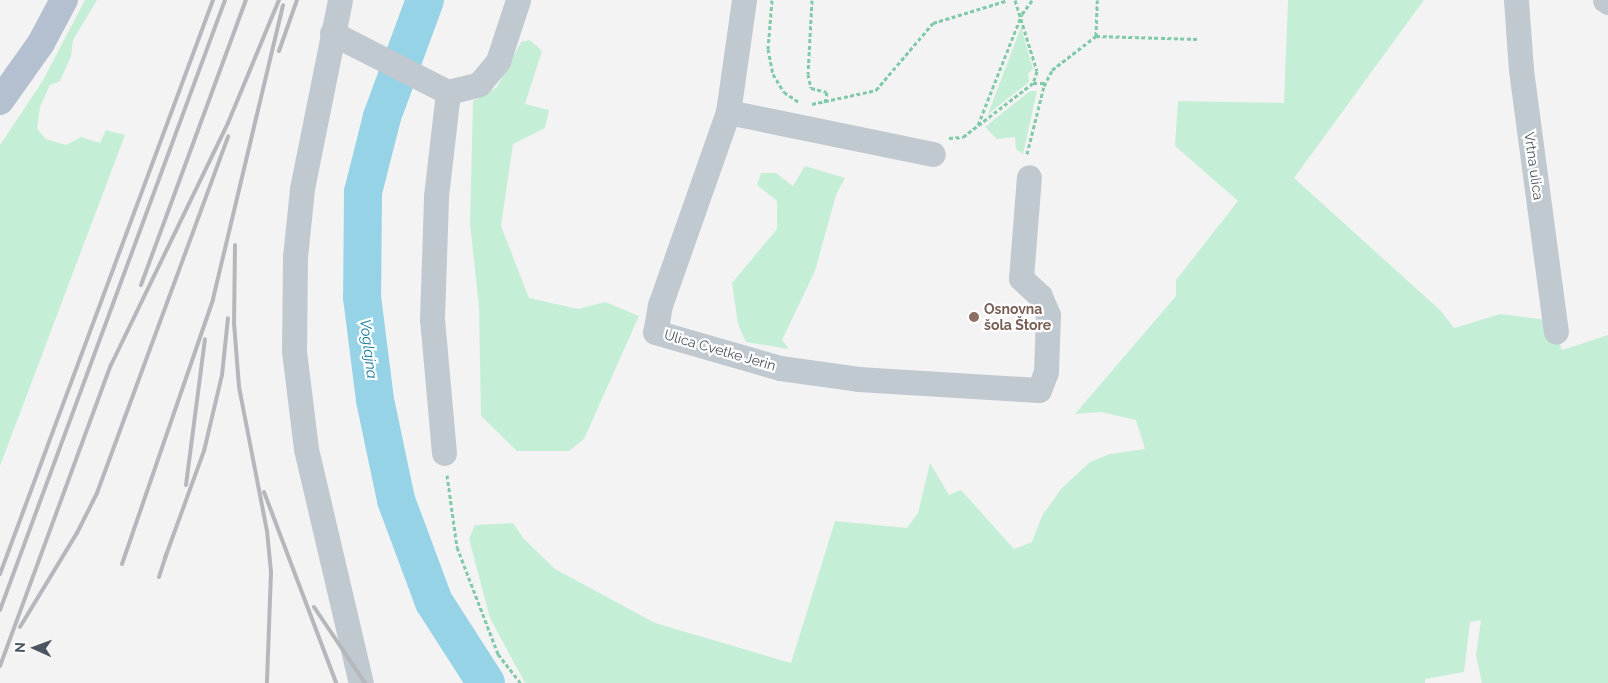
<!DOCTYPE html>
<meta charset="utf-8">
<style>
body{margin:0}
#map{position:relative;width:1608px;height:683px;overflow:hidden;background:#f4f3f3;font-family:Raleway,sans-serif}
div>[style]{position:absolute}
.green>*{inset:0;background:#c5eed7}
.river>*{height:38px;margin:-19px;padding:0 19px;transform-origin:19px;border-radius:19px;background:#96d3e7}
.path>*{height:3px;margin-top:-1.5px;transform-origin:0;background:repeating-linear-gradient(90deg,#7fcaa8 0 4px,transparent 0 6.5px)}
.minor>*{height:25px;margin:-12.5px;padding:0 12.5px;transform-origin:12.5px;border-radius:12.5px;background:#c1c9d0}
.major>*{height:28px;margin:-14px;padding:0 14px;transform-origin:14px;border-radius:14px;background:#b4c0cf}
.rail>*{height:4px;margin:-2px;padding:0 2px;transform-origin:2px;border-radius:2px;background:#b5b7bc}
.dots>*{width:14px;height:14px;translate:-50% -50%;box-sizing:border-box;border:2px solid #fff;border-radius:50%}
span{translate:-50% -50%;white-space:nowrap;text-align:center;line-height:1.15;-webkit-text-stroke:4.5px #fff;paint-order:stroke}
.street-label{font-size:14px;color:#4b555f}
.education-label{font-size:14px;color:#785e54;font-weight:700}
.left{translate:0 -50%;text-align:left}
.water-label{font-size:15px;color:#177c9f;font-style:italic}
.north{position:absolute;left:10px;top:623px;width:50px;height:50px;-webkit-text-stroke:4px #fff;paint-order:stroke;rotate:272deg;font-size:14px;font-weight:700;line-height:20px;text-align:center;color:#4b555f}
.north::after{content:'';display:block;margin:auto;width:18px;height:22px;background:#4b555f;clip-path:polygon(50% 0,100% 100%,50% 72%,0 100%)}
</style>
<div id="map">
<div class="green">
<i style="clip-path:polygon(85px 0,97px 0,73px 40px,71px 56px,60px 81px,50px 85px,40px 107px,37px 129px,46px 139px,66px 145px,81px 137px,100px 143px,106px 130px,125px 135px,0 466px,0 145px,42px 82px)"></i>
<i style="clip-path:polygon(1288px 0,1424px 0,1294px 178px,1441px 311px,1454px 328px,1500px 314px,1547px 320px,1556px 332px,1562px 350px,1608px 335px,1608px 683px,1482px 683px,1476px 655px,1481px 620px,1470px 622px,1464px 672px,1425px 679px,1425px 683px,525px 683px,490px 618px,469px 539px,475px 525px,513px 523px,524px 539px,555px 569px,655px 623px,791px 663px,835px 521px,907px 528px,918px 513px,930px 463px,949px 495px,961px 490px,1014px 549px,1032px 542px,1042px 516px,1061px 489px,1090px 462px,1110px 454px,1145px 449px,1136px 420px,1101px 412px,1075px 414px,1176px 296px,1176px 280px,1238px 201px,1175px 146px,1178px 101px,1284px 103px)"></i>
<i style="clip-path:polygon(1021px 27px,1033px 69px,1028px 74px,1029px 82px,988px 114px)"></i>
<i style="clip-path:polygon(530px 40px,542px 51px,525px 104px,549px 110px,545px 128px,513px 144px,501px 226px,529px 298px,578px 309px,605px 302px,639px 316px,584px 439px,569px 451px,517px 451px,481px 416px,479px 307px,470px 223px,473px 101px,497px 87px,521px 42px)"></i>
<i style="clip-path:polygon(1030px 91px,1037px 91px,1023px 154px,1016px 149px,1015px 137px,997px 139px,985px 127px)"></i>
<i style="clip-path:polygon(805px 166px,845px 178px,836px 195px,815px 271px,782px 340px,789px 349px,746px 342px,738px 324px,732px 283px,777px 229px,777px 201px,757px 185px,761px 173px,776px 173px,793px 186px)"></i>
</div>
<div class="river">
<i style="left:425px;top:0;width:125px;rotate:110.2deg"></i>
<i style="left:382px;top:117px;width:77px;rotate:104.2deg"></i>
<i style="left:363px;top:192px;width:105px;rotate:90.5deg"></i>
<i style="left:362px;top:297px;width:104px;rotate:82.8deg"></i>
<i style="left:375px;top:400px;width:102px;rotate:78.1deg"></i>
<i style="left:396px;top:500px;width:109px;rotate:69.6deg"></i>
<i style="left:434px;top:602px;width:96px;rotate:57.3deg"></i>
</div>
<div class="path">
<i style="left:772px;top:0;width:49px;rotate:94.7deg"></i>
<i style="left:768px;top:49px;width:25px;rotate:79deg"></i>
<i style="left:773px;top:74px;width:21px;rotate:59deg"></i>
<i style="left:784px;top:92px;width:18px;rotate:34deg"></i>
<i style="left:812px;top:0;width:74px;rotate:93.1deg"></i>
<i style="left:808px;top:74px;width:14px;rotate:78deg"></i>
<i style="left:811px;top:88px;width:16px;rotate:14deg"></i>
<i style="left:827px;top:92px;width:11px;rotate:100deg"></i>
<i style="left:1015px;top:0;width:74px;rotate:72.8deg"></i>
<i style="left:1037px;top:71px;width:13px;rotate:108deg"></i>
<i style="left:1096px;top:36px;width:36px;rotate:-88deg"></i>
<i style="left:812px;top:104px;width:66px;rotate:-12.3deg"></i>
<i style="left:876px;top:90px;width:88px;rotate:-49.6deg"></i>
<i style="left:933px;top:23px;width:78px;rotate:-17deg"></i>
<i style="left:978px;top:125px;width:119px;rotate:-68.4deg"></i>
<i style="left:1022px;top:14px;width:17px;rotate:-54deg"></i>
<i style="left:949px;top:138px;width:14px;rotate:-4deg"></i>
<i style="left:963px;top:137px;width:88px;rotate:-37.6deg"></i>
<i style="left:1033px;top:83px;width:12px"></i>
<i style="left:1027px;top:154px;width:70px;rotate:-76deg"></i>
<i style="left:1044px;top:86px;width:18px;rotate:-63deg"></i>
<i style="left:1052px;top:70px;width:56px;rotate:-37.7deg"></i>
<i style="left:1096px;top:36px;width:103px;rotate:1.7deg"></i>
<i style="left:447px;top:475px;width:73px;rotate:82.1deg"></i>
<i style="left:457px;top:547px;width:115px;rotate:69deg"></i>
<i style="left:498px;top:654px;width:37px;rotate:52deg"></i>
</div>
<div class="minor">
<i style="left:340px;top:0;width:193px;rotate:101.4deg"></i>
<i style="left:302px;top:189px;width:68px;rotate:95.9deg"></i>
<i style="left:295px;top:257px;width:94px;rotate:90.6deg"></i>
<i style="left:294px;top:351px;width:99px;rotate:83deg"></i>
<i style="left:306px;top:449px;width:240px;rotate:76.8deg"></i>
<i style="left:744px;top:0;width:113px;rotate:98.1deg"></i>
<i style="left:728px;top:112px;width:205px;rotate:109.4deg"></i>
<i style="left:660px;top:305px;width:27px;rotate:100deg"></i>
<i style="left:655px;top:332px;width:130px;rotate:16.1deg"></i>
<i style="left:780px;top:368px;width:79px;rotate:8deg"></i>
<i style="left:858px;top:379px;width:181px;rotate:3.5deg"></i>
<i style="left:1039px;top:390px;width:19px;rotate:-69deg"></i>
<i style="left:1046px;top:372px;width:57px;rotate:-88deg"></i>
<i style="left:1048px;top:315px;width:21px;rotate:-113deg"></i>
<i style="left:1040px;top:296px;width:26px;rotate:-137deg"></i>
<i style="left:1021px;top:278px;width:101px;rotate:-85.5deg"></i>
<i style="left:1516px;top:0;width:70px;rotate:85.9deg"></i>
<i style="left:1521px;top:70px;width:264px;rotate:82.4deg"></i>
<i style="left:1605px;top:0;width:4px;rotate:34deg"></i>
<i style="left:332px;top:33px;width:130px;rotate:27deg"></i>
<i style="left:448px;top:92px;width:32px;rotate:-14deg"></i>
<i style="left:479px;top:84px;width:30px;rotate:-50deg"></i>
<i style="left:498px;top:61px;width:64px;rotate:-71.8deg"></i>
<i style="left:728px;top:112px;width:209px;rotate:11.6deg"></i>
<i style="left:444px;top:453px;width:135px;rotate:-95.1deg"></i>
<i style="left:432px;top:319px;width:123px;rotate:-88.1deg"></i>
<i style="left:436px;top:196px;width:105px;rotate:-83.4deg"></i>
</div>
<div class="major">
<i style="left:0;top:101px;width:71px;rotate:-54.7deg"></i>
<i style="left:41px;top:43px;width:49px;rotate:-61.9deg"></i>
</div>
<div class="rail">
<i style="left:279px;top:51px;width:54px;rotate:-70.6deg"></i>
<i style="left:235px;top:245px;width:78px;rotate:90.7deg"></i>
<i style="left:234px;top:323px;width:64px;rotate:85.5deg"></i>
<i style="left:239px;top:387px;width:147px;rotate:79deg"></i>
<i style="left:267px;top:531px;width:41px;rotate:84.4deg"></i>
<i style="left:271px;top:572px;width:111px;rotate:92.1deg"></i>
<i style="left:141px;top:285px;width:304px;rotate:-69.8deg"></i>
<i style="left:186px;top:485px;width:147px;rotate:-82.6deg"></i>
<i style="left:264px;top:492px;width:204px;rotate:69.3deg"></i>
<i style="left:165px;top:558px;width:114px;rotate:-70deg"></i>
<i style="left:204px;top:451px;width:78px;rotate:-76.7deg"></i>
<i style="left:222px;top:375px;width:57px;rotate:-84deg"></i>
<i style="left:122px;top:564px;width:280px;rotate:-71deg"></i>
<i style="left:213px;top:299px;width:302px;rotate:-76.6deg"></i>
<i style="left:0;top:574px;width:612px;rotate:-69.64deg"></i>
<i style="left:159px;top:577px;width:25px;rotate:-72deg"></i>
<i style="left:314px;top:607px;width:92px;rotate:56.1deg"></i>
<i style="left:0;top:610px;width:650px;rotate:-69.75deg"></i>
<i style="left:20px;top:627px;width:110px;rotate:-58.8deg"></i>
<i style="left:77px;top:533px;width:45px;rotate:-63.4deg"></i>
<i style="left:97px;top:493px;width:380px;rotate:-69.8deg"></i>
<i style="left:0;top:666px;width:321px;rotate:-69.8deg"></i>
<i style="left:111px;top:365px;width:269px;rotate:-64.2deg"></i>
<i style="left:228px;top:123px;width:133px;rotate:-67.5deg"></i>
</div>
<div class="dots">
<i style="left:974px;top:317px;background:#8d6e63"></i>
</div>
<div class="street-label">
<span style="left:1534px;top:166px;rotate:82deg">Vrtna ulica</span>
<span style="left:720px;top:350px;rotate:16deg">Ulica Cvetke Jerin</span>
</div>
<div class="education-label">
<span class="left" style="left:984px;top:317px">Osnovna<br>šola Štore</span>
</div>
<div class="water-label">
<span style="left:368px;top:349px;rotate:83deg">Voglajna</span>
</div>
<div class="north">N</div>
</div>
